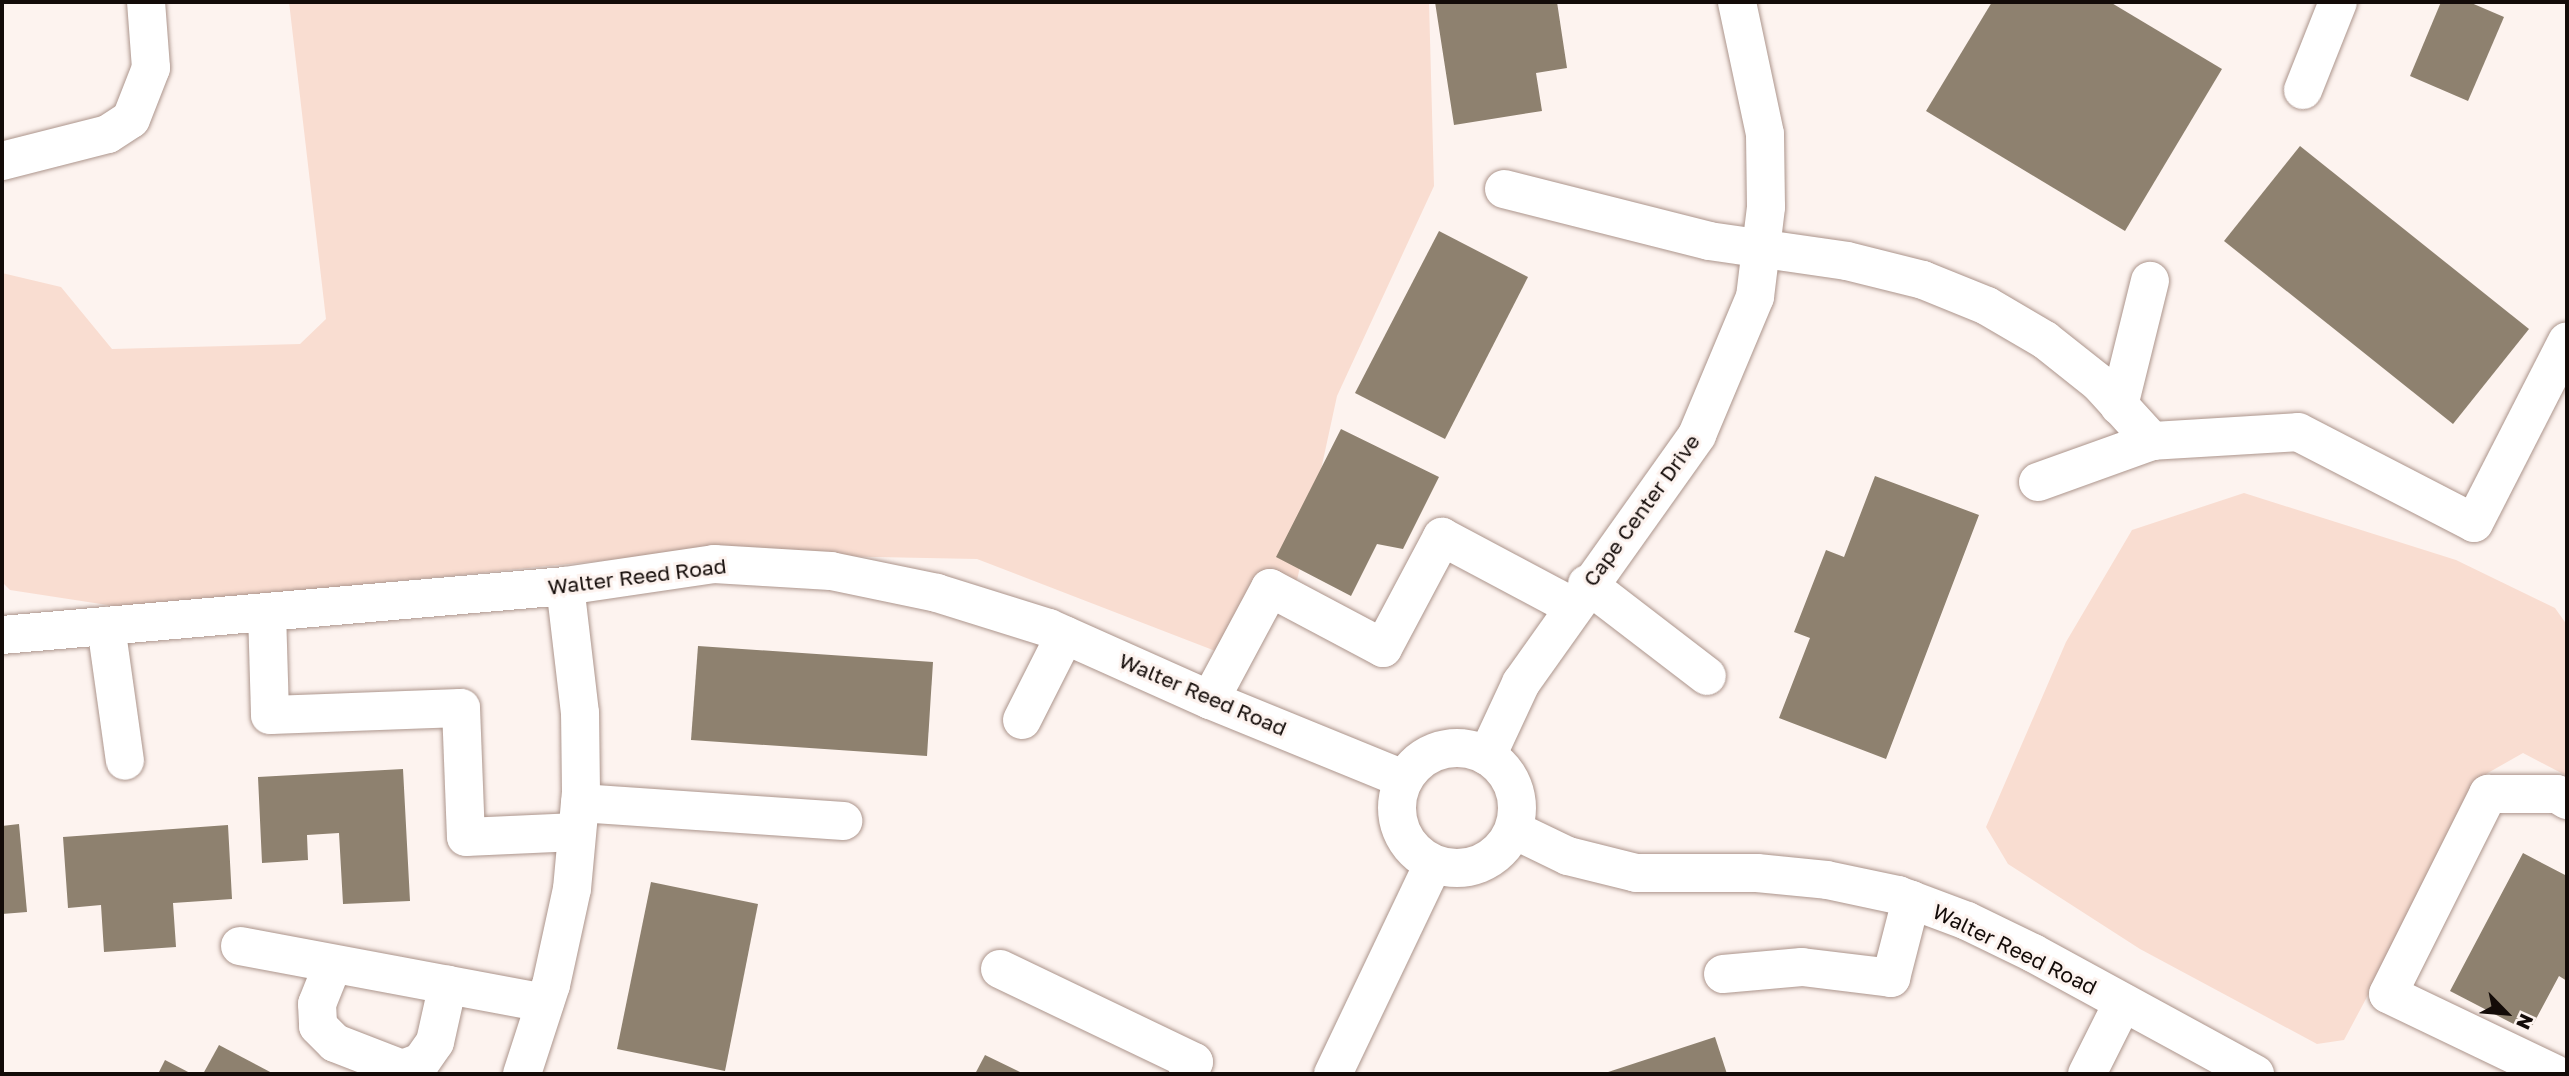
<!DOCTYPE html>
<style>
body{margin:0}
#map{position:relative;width:2569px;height:1076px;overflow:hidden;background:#fdf3ef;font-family:"Golos Text",sans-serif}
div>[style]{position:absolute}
.green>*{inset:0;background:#f9ddd1}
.building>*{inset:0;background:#8e816f}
.roads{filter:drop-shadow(0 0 2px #ac958c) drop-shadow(0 0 2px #ac958c)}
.minor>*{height:38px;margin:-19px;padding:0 19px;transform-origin:19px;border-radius:19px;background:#fff}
.minor>.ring{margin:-19px;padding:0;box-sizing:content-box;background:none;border:38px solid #fff;border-radius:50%}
span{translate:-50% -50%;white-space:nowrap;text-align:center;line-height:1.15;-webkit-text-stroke:6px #fdf3ef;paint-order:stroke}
.street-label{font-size:21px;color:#130b08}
.frame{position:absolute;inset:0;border:4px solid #130b08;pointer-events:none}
.north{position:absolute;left:2471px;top:978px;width:70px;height:70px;-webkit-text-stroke:5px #fdf3ef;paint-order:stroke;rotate:115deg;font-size:19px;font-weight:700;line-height:28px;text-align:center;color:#130b08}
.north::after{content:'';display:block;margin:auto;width:24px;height:32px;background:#130b08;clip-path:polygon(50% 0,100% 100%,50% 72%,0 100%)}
</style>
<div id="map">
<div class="green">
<i style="clip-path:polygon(289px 2px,1429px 2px,1434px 186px,1337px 396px,1296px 585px,1263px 638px,1218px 652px,977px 559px,680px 553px,127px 608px,10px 590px,2px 582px,2px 273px,61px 287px,112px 349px,300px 344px,326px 319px)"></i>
<i style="clip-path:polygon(2244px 493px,2456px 560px,2555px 608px,2567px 625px,2567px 776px,2523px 753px,2486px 774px,2344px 1040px,2317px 1044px,2140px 949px,2008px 864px,1986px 827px,2066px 642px,2132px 530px)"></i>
</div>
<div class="building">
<i style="clip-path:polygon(1435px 2px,1557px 2px,1567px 68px,1536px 73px,1542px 111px,1454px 125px)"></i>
<i style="clip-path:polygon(1992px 2px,2110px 2px,2222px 69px,2125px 231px,1926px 111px)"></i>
<i style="clip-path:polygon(2441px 2px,2469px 2px,2504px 17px,2468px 101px,2410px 76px)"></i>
<i style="clip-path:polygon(2300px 146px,2529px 329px,2453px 424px,2224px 241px)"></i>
<i style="clip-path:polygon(1439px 231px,1528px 277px,1445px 439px,1355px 393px)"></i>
<i style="clip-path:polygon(1341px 429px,1439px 477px,1403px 549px,1377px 544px,1351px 596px,1276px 557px)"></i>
<i style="clip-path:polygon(1875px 476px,1979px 515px,1886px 759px,1779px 718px,1810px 638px,1794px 632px,1826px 550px,1844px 557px)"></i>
<i style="clip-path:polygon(698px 646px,933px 662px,927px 756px,691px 740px)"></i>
<i style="clip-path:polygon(403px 769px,410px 901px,343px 904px,339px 833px,307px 835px,308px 860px,262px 863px,258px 777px)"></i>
<i style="clip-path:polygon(19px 824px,27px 912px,2px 914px,2px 826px)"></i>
<i style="clip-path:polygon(228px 825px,232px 899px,173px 903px,176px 947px,104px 952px,101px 905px,68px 908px,63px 837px)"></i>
<i style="clip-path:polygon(2523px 853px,2567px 876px,2567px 981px,2559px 976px,2529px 1032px,2450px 991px)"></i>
<i style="clip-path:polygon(651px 882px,758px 904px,725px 1071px,617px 1049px)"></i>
<i style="clip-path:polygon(1715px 1037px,1727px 1074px,1602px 1074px)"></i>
<i style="clip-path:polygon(219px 1045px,274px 1074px,203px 1074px)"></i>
<i style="clip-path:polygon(985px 1055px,1024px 1074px,975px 1074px)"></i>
<i style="clip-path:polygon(165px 1060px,192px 1074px,158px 1074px)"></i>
</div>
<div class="roads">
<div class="minor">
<i style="left:2303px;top:90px;width:95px;rotate:-68.3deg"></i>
<i style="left:2px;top:161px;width:109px;rotate:-14.3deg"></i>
<i style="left:108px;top:134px;width:27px;rotate:-33deg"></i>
<i style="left:131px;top:119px;width:55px;rotate:-68.6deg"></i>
<i style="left:151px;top:68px;width:66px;rotate:-94.3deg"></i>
<i style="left:1504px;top:189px;width:211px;rotate:14.2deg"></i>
<i style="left:1709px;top:241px;width:139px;rotate:8.2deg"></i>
<i style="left:1847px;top:261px;width:78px;rotate:14deg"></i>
<i style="left:1923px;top:280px;width:69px;rotate:22.1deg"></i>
<i style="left:1987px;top:306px;width:67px;rotate:30.4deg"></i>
<i style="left:2045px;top:340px;width:69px;rotate:38.5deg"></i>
<i style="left:2099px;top:383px;width:79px;rotate:47.6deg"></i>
<i style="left:2119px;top:406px;width:129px;rotate:-76.1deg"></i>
<i style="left:2038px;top:482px;width:121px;rotate:-19.8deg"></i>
<i style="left:2152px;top:441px;width:146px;rotate:-3.5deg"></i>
<i style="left:2298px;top:432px;width:198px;rotate:27.3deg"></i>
<i style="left:2474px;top:523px;width:204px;rotate:-62.9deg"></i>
<i style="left:1587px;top:584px;width:151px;rotate:37.5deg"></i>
<i style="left:267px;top:612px;width:103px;rotate:88.3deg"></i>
<i style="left:270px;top:715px;width:191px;rotate:-2.1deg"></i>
<i style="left:461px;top:708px;width:129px;rotate:87.8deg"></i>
<i style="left:466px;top:837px;width:111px;rotate:-2.6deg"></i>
<i style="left:106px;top:626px;width:136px;rotate:82deg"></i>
<i style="left:2px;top:635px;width:565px;rotate:-4.97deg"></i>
<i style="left:565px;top:586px;width:151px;rotate:-8.4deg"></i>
<i style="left:714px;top:564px;width:117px;rotate:3.4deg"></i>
<i style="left:831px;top:571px;width:108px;rotate:11.7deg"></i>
<i style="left:937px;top:593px;width:117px;rotate:17.4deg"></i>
<i style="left:1049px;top:628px;width:176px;rotate:24.1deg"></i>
<i style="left:1210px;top:700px;width:209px;rotate:22.2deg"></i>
<i style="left:1210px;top:700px;width:127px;rotate:-61.8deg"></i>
<i style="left:1270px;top:588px;width:128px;rotate:28deg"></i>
<i style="left:1383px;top:648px;width:126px;rotate:-62deg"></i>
<i style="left:1442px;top:537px;width:147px;rotate:28deg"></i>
<i style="left:1022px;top:720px;width:95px;rotate:-63.2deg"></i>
<i class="ring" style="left:1397px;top:748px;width:82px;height:82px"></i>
<i style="left:1487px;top:756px;width:81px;rotate:-65deg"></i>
<i style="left:1521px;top:683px;width:304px;rotate:-54.6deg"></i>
<i style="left:1697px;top:435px;width:150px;rotate:-67.2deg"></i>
<i style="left:1755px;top:297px;width:91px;rotate:-83deg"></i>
<i style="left:1766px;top:207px;width:73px;rotate:-90.8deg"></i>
<i style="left:1765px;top:134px;width:135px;rotate:-102deg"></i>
<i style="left:580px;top:803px;width:264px;rotate:3.9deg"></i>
<i style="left:1514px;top:830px;width:60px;rotate:25.7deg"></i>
<i style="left:1568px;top:856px;width:70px;rotate:14deg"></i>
<i style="left:1636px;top:873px;width:121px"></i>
<i style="left:1757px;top:873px;width:70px;rotate:5.7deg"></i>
<i style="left:1827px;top:880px;width:73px;rotate:11.9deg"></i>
<i style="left:1898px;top:895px;width:74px;rotate:20.6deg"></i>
<i style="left:1967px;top:921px;width:73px;rotate:25.9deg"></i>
<i style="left:2033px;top:953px;width:253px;rotate:28.6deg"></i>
<i style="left:240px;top:946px;width:310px;rotate:10.6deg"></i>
<i style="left:333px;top:964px;width:43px;rotate:111.8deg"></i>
<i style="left:317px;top:1004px;width:22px;rotate:87deg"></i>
<i style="left:318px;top:1026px;width:24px;rotate:45deg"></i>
<i style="left:335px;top:1043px;width:72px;rotate:21.2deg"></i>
<i style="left:402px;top:1069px;width:20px;rotate:-20deg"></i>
<i style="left:421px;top:1062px;width:24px;rotate:-55deg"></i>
<i style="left:435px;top:1042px;width:59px;rotate:-77.4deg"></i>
<i style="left:1000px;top:969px;width:215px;rotate:25.6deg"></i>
<i style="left:1194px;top:1062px;width:13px;rotate:117deg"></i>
<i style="left:1723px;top:974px;width:79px;rotate:-5.1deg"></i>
<i style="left:1802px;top:967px;width:90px;rotate:7deg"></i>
<i style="left:1891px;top:978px;width:81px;rotate:-75.6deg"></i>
<i style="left:522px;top:1074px;width:94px;rotate:-72deg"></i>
<i style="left:551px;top:985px;width:98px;rotate:-77.7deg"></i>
<i style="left:572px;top:889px;width:97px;rotate:-84.7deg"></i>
<i style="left:581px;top:792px;width:79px;rotate:-90.7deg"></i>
<i style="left:580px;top:713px;width:128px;rotate:-96.7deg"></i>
<i style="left:1333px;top:1074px;width:233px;rotate:-64.5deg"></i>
<i style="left:2087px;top:1074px;width:80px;rotate:-63.4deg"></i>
<i style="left:2555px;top:1074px;width:185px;rotate:-154.4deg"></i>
<i style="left:2388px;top:994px;width:224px;rotate:-63.4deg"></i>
<i style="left:2488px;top:794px;width:69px"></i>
<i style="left:2557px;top:794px;width:12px;rotate:31deg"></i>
</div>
</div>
<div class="street-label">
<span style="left:1641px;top:510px;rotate:-54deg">Cape Center Drive</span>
<span style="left:637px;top:576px;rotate:-7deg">Walter Reed Road</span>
<span style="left:1203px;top:694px;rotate:23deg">Walter Reed Road</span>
<span style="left:2015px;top:949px;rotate:26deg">Walter Reed Road</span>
</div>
<div class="frame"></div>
<div class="north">N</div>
</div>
